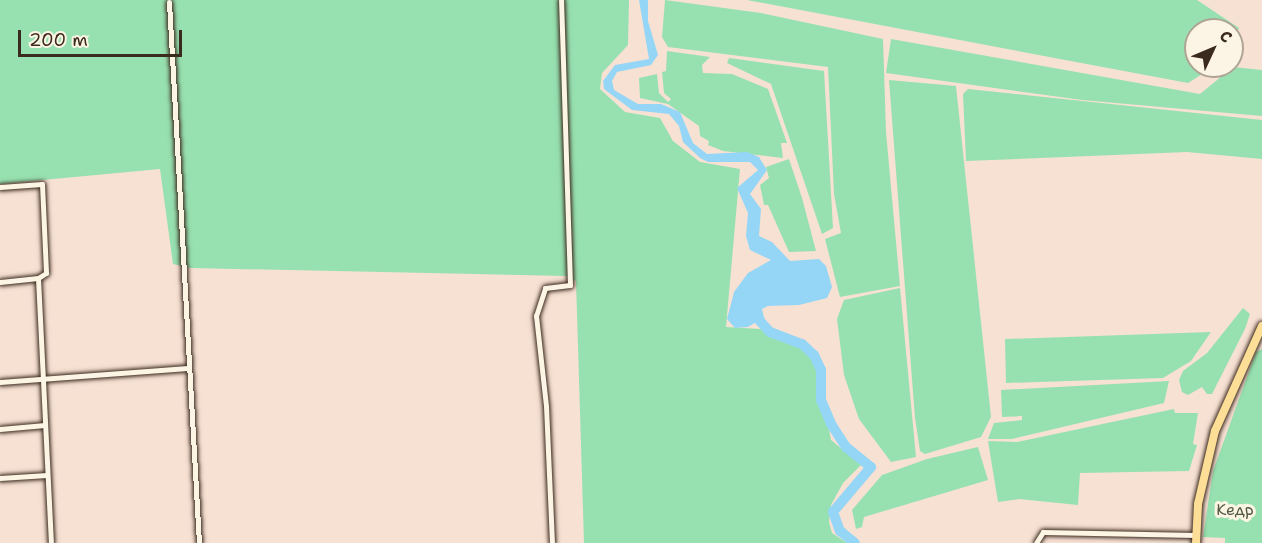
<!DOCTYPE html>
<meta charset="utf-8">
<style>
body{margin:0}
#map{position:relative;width:1262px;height:543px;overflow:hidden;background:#f7e1d3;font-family:"Shantell Sans",sans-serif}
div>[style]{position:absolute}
.green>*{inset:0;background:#97e1b0}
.water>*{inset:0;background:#95d6f7}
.river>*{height:10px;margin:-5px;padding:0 5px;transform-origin:5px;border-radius:5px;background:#95d6f7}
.roads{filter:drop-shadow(0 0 2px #3b2a1e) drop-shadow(0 0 2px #3b2a1e)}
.minor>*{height:5px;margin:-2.5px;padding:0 2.5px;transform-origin:2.5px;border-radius:2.5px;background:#fcf5e5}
.primary>*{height:8px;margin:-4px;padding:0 4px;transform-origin:4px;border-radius:4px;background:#fdde96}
span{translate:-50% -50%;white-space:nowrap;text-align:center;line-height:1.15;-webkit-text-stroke:6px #fcf5e5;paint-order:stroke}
.park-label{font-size:16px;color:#525842}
.north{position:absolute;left:1184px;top:18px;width:60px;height:60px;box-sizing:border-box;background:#fcf5e5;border:2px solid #afa495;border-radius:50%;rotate:46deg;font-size:16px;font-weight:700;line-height:24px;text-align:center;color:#3b2a1e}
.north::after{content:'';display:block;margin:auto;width:21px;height:27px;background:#3b2a1e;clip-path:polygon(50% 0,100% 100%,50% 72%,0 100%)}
.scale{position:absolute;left:18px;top:30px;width:164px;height:27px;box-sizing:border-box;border:3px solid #3b2a1e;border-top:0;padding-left:8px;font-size:18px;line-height:21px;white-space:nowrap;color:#3b2a1e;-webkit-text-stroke:4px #fcf5e5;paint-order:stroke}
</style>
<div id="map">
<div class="green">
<i style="clip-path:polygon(0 0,629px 0,628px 45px,602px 73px,600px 89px,625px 112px,660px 118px,673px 141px,700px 162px,740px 169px,726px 327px,761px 329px,807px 351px,816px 364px,831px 440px,861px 465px,843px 483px,831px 505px,829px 522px,832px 533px,847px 543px,584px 543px,576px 281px,566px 276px,191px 268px,173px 264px,160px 169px,0 184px)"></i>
<i style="clip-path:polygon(665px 0,761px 13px,883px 39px,886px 132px,900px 286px,840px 297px,825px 239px,841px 233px,834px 194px,828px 67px,668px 47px,662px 37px)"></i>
<i style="clip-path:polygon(747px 0,1197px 0,1239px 28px,1232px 44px,1232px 30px,1196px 30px,1196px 66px,1215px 66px,1188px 83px)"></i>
<i style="clip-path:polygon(891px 39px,1200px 94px,1233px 67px,1262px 70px,1262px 116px,1082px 100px,886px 73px)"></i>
<i style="clip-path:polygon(667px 51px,710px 57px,702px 65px,703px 73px,732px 74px,768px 89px,787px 143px,781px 143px,783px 158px,723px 151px,708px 145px,709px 141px,700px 136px,699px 126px,668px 104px,640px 98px,639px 78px,657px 74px,659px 93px,668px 102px,671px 99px,664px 93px,662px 72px,666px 71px)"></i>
<i style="clip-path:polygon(729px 58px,824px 71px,833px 228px,822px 234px,771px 84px,727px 63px)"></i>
<i style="clip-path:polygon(889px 80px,956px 86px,991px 417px,981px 437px,925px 454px,920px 451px,915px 418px)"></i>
<i style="clip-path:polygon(968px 89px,1262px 120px,1262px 159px,1187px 152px,966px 161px,963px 94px)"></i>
<i style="clip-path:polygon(789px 159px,802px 198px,816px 251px,789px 252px,768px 205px,764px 205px,760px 185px,769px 178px,766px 167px)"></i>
<i style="clip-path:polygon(900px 288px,916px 457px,891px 462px,859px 419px,844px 375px,837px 319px,844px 300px)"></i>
<i style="clip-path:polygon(1243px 308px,1250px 314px,1245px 329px,1212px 394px,1207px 394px,1202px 387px,1188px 395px,1182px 392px,1179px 380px,1183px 371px,1207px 353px)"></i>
<i style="clip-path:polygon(1211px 332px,1191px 361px,1163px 378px,1006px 383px,1005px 339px)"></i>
<i style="clip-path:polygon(1262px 349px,1262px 543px,1225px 543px,1225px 538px,1203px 537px,1213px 471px,1256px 352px)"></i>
<i style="clip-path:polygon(1169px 381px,1164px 403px,1012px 439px,988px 439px,994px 423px,1022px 420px,1022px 416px,1002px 417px,1001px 390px)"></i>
<i style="clip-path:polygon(1174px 409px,1175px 413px,1198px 413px,1193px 444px,1197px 445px,1189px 471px,1080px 473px,1078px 505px,1019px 499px,998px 502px,988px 441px,1017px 442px)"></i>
<i style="clip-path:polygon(978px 447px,988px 480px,864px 517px,862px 527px,856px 529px,852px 510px,882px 475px,927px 459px)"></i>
</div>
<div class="water">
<i style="clip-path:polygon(639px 0,648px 0,648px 21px,658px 55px,651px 65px,617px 72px,612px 81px,614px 90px,638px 104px,661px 104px,680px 112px,693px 143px,707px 154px,747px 152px,759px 157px,767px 170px,750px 194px,761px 209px,759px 236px,772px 242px,790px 261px,819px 259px,826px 266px,832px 287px,827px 298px,799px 305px,768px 306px,756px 312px,758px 321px,748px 327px,735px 328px,727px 319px,734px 292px,748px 273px,771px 260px,750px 250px,746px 236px,748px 213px,737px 188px,758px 170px,750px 162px,708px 162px,700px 158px,683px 142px,679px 126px,669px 114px,632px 110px,604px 89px,603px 81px,615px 65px,649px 59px)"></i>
</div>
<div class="river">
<i style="left:754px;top:299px;width:23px;rotate:75deg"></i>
<i style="left:760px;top:321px;width:15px;rotate:48deg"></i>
<i style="left:770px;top:332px;width:34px;rotate:21deg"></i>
<i style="left:802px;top:344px;width:16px;rotate:43deg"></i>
<i style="left:814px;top:355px;width:17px;rotate:65deg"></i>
<i style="left:821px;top:370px;width:30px;rotate:90deg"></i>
<i style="left:821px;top:400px;width:26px;rotate:67deg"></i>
<i style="left:831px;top:424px;width:27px;rotate:57deg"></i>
<i style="left:846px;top:447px;width:32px;rotate:39deg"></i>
<i style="left:871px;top:467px;width:59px;rotate:130.2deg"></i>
<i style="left:833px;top:512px;width:20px;rotate:70deg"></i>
<i style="left:840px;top:531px;width:19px;rotate:39deg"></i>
</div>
<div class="roads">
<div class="minor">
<i style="left:169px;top:2px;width:542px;rotate:86.83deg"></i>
<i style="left:0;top:187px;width:42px;rotate:-4.1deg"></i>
<i style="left:42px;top:184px;width:89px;rotate:87.4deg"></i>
<i style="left:46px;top:273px;width:9px;rotate:148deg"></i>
<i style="left:38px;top:278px;width:38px;rotate:174deg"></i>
<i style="left:38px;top:278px;width:265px;rotate:87.2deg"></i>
<i style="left:0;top:382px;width:188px;rotate:-4.3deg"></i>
<i style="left:0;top:429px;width:45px;rotate:-5.1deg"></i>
<i style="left:0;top:478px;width:47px;rotate:-3.7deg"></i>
<i style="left:552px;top:543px;width:137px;rotate:-92.5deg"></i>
<i style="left:546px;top:406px;width:91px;rotate:-96.3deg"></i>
<i style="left:536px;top:316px;width:29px;rotate:-72deg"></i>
<i style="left:545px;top:288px;width:25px;rotate:-7deg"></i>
<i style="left:570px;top:285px;width:285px;rotate:-91.8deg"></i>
<i style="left:1036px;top:543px;width:13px;rotate:-58deg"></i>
<i style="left:1043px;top:532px;width:153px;rotate:1.1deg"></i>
</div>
<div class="primary">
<i style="left:1196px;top:543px;width:39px;rotate:-87deg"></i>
<i style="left:1198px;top:504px;width:75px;rotate:-76.9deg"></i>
<i style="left:1215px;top:431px;width:115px;rotate:-65.9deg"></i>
</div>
</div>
<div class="park-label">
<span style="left:1235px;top:510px">Кедр</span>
</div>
<div class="north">С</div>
<div class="scale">200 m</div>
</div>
